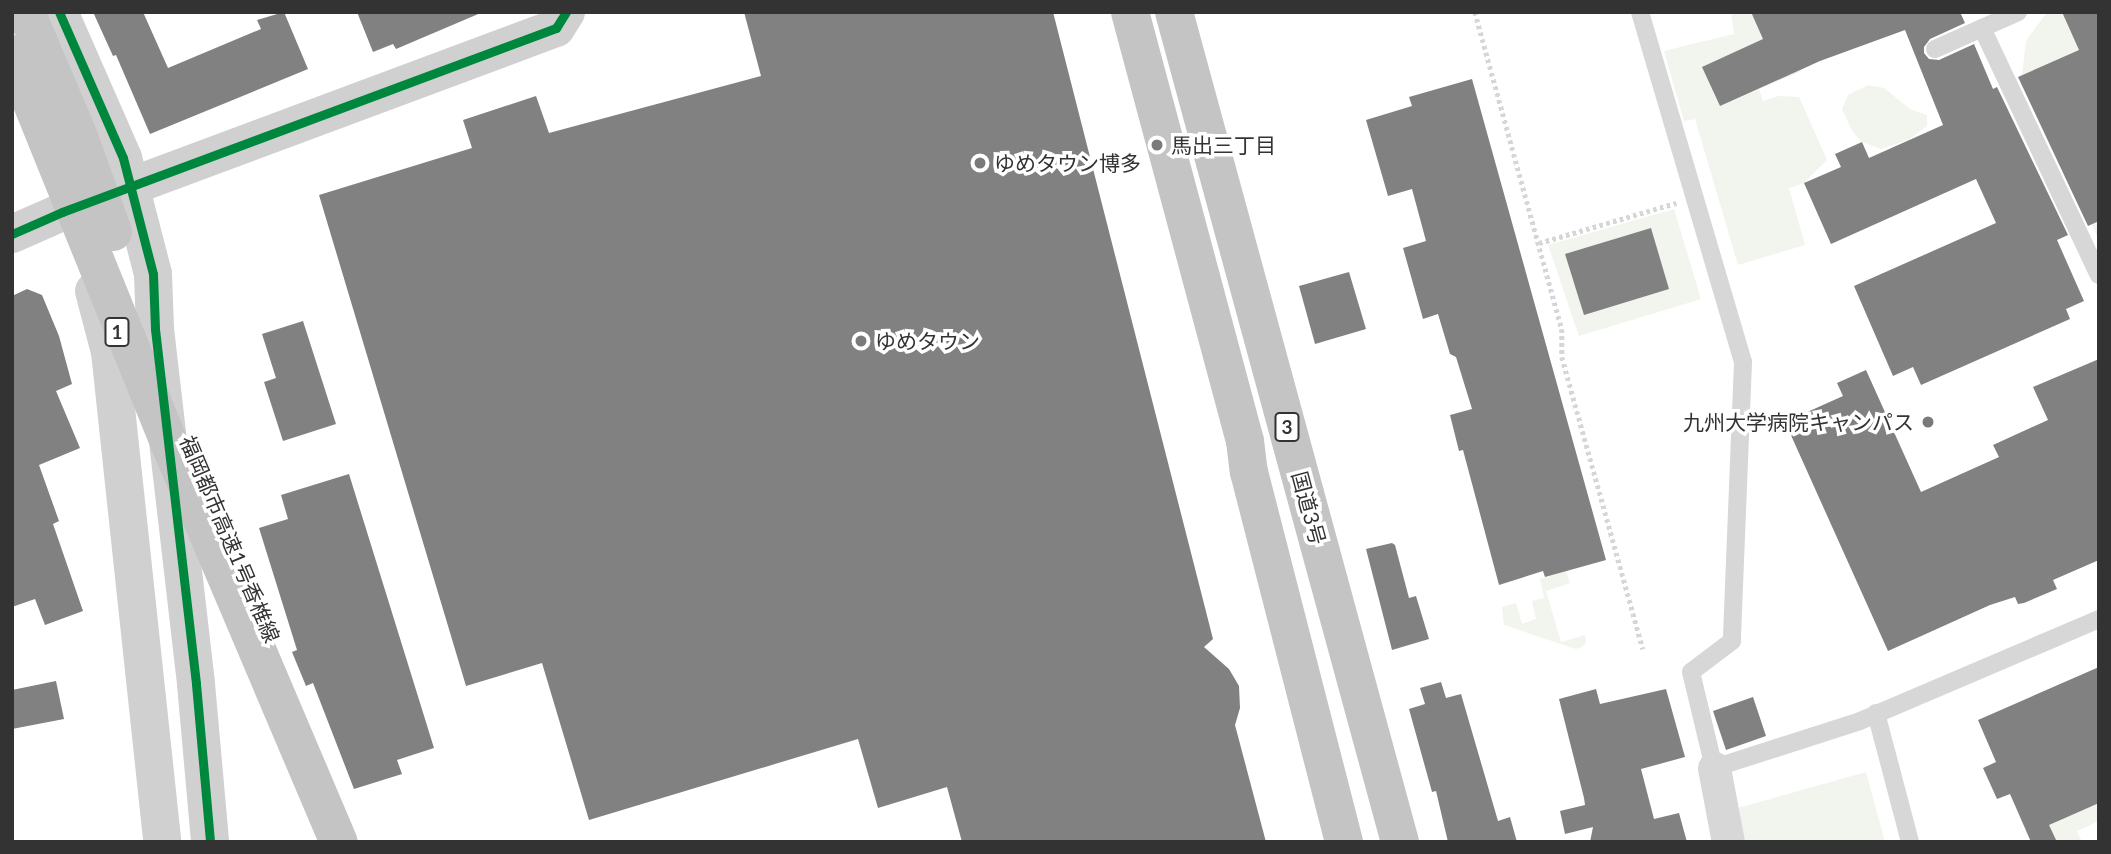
<!DOCTYPE html>
<meta charset="utf-8">
<style>
body{margin:0}
#map{position:relative;width:2111px;height:854px;overflow:hidden;background:#fff;font-family:Lato,"Noto Sans JP",sans-serif}
div>[style]{position:absolute}
.green>*{inset:0;background:#f1f5ed}
.building>*{inset:0;background:#818181}
.path>*{height:4.5px;margin-top:-2.25px;transform-origin:0;background:repeating-linear-gradient(90deg,#d6d6d6 0 3.5px,transparent 0 7px)}
.lane>*{height:18px;margin:-9px;padding:0 9px;transform-origin:9px;border-radius:9px;background:#d7d7d7}
.street>*{height:33px;margin:-16.5px;padding:0 16.5px;transform-origin:16.5px;border-radius:16.5px;background:#d7d7d7}
.secondary>*{height:38px;margin:-19px;padding:0 19px;transform-origin:19px;border-radius:19px;background:#d0d0d0}
.highway>*{height:38px;margin:-19px;padding:0 19px;transform-origin:19px;border-radius:19px;background:#c4c4c4}
.highway-bridge>*{height:38px;margin:-19px;padding:0 19px;transform-origin:19px;border-radius:19px;background:#c4c4c4}
.cycleway>*{height:9px;margin:-4.5px;padding:0 4.5px;transform-origin:4.5px;border-radius:4.5px;background:#00873e}
.dots>*{width:19px;height:19px;translate:-50% -50%;box-sizing:border-box;border:4px solid #fff;border-radius:50%}
span{translate:-50% -50%;white-space:nowrap;text-align:center;line-height:1.15;-webkit-text-stroke:7px #fff;paint-order:stroke}
.shield-label span{padding:2px 5px;background:#fff;border:2px solid;border-radius:5px;-webkit-text-stroke-width:0}
.shield-label{font-size:19px;color:#333;font-weight:700}
.poi-label{font-size:21px;color:#333}
.left{translate:0 -50%;text-align:left}
.right{translate:-100% -50%;text-align:right}
.street-label{font-size:21px;color:#333}
.frame{position:absolute;inset:0;border:14px solid #333;pointer-events:none}
</style>
<div id="map">
<div class="green">
<i style="clip-path:polygon(1731px 12px,1751px 12px,1753px 17px,1763px 12px,1778px 12px,1802px 71px,1759px 89px,1763px 101px,1779px 96px,1799px 97px,1827px 160px,1804px 183px,1789px 188px,1805px 245px,1738px 265px,1695px 119px,1684px 121px,1664px 51px,1734px 34px)"></i>
<i style="clip-path:polygon(2047px 12px,2066px 12px,2063px 14px,2079px 50px,2031px 72px,2099px 221px,2099px 240px,2022px 75px,2026px 41px)"></i>
<i style="clip-path:polygon(1868px 85px,1884px 88px,1910px 109px,1927px 115px,1927px 126px,1908px 140px,1881px 149px,1862px 142px,1852px 131px,1842px 109px,1848px 95px)"></i>
<i style="clip-path:polygon(1674px 209px,1701px 299px,1579px 336px,1548px 245px)"></i>
<i style="clip-path:polygon(1566px 571px,1570px 583px,1546px 591px,1561px 642px,1585px 635px,1586px 643px,1582px 647px,1576px 649px,1504px 625px,1502px 607px,1516px 603px,1522px 624px,1536px 619px,1532px 601px,1544px 598px,1540px 579px)"></i>
<i style="clip-path:polygon(2099px 755px,2099px 821px,2077px 831px,2082px 842px,2057px 842px,2024px 788px)"></i>
<i style="clip-path:polygon(1866px 772px,1885px 842px,1740px 842px,1731px 810px)"></i>
</div>
<div class="building">
<i style="clip-path:polygon(93px 12px,143px 12px,168px 68px,261px 29px,257px 20px,284px 12px,308px 69px,150px 134px,116px 55px,113px 56px)"></i>
<i style="clip-path:polygon(357px 12px,483px 12px,396px 49px,393px 44px,373px 52px)"></i>
<i style="clip-path:polygon(744px 12px,1053px 12px,1213px 639px,1204px 647px,1229px 669px,1239px 686px,1240px 708px,1235px 725px,1266px 842px,962px 842px,947px 787px,878px 808px,858px 739px,589px 820px,542px 663px,466px 686px,319px 195px,472px 148px,463px 120px,536px 96px,549px 133px,761px 76px)"></i>
<i style="clip-path:polygon(1751px 12px,1960px 12px,1965px 23px,1930px 39px,1924px 47px,1924px 53px,1929px 59px,1939px 60px,1974px 44px,1993px 89px,1997px 87px,2068px 235px,2057px 240px,2084px 301px,2066px 309px,2070px 319px,1921px 385px,1913px 367px,1893px 376px,1854px 286px,1996px 223px,1976px 179px,1831px 244px,1804px 183px,1841px 167px,1835px 154px,1862px 142px,1869px 158px,1943px 125px,1905px 30px,1820px 61px,1720px 106px,1702px 67px,1763px 39px)"></i>
<i style="clip-path:polygon(2062px 12px,2099px 12px,2099px 221px,2088px 226px,2018px 77px,2079px 50px)"></i>
<i style="clip-path:polygon(1472px 79px,1606px 560px,1545px 577px,1543px 571px,1499px 585px,1463px 450px,1459px 451px,1450px 415px,1472px 409px,1456px 357px,1450px 354px,1438px 314px,1423px 319px,1403px 248px,1426px 241px,1412px 189px,1388px 196px,1366px 120px,1412px 106px,1409px 97px)"></i>
<i style="clip-path:polygon(1651px 228px,1669px 289px,1584px 315px,1565px 254px)"></i>
<i style="clip-path:polygon(1349px 272px,1366px 329px,1315px 344px,1299px 286px)"></i>
<i style="clip-path:polygon(27px 289px,42px 295px,59px 336px,72px 384px,56px 391px,80px 448px,39px 465px,59px 521px,53px 524px,83px 611px,45px 625px,35px 599px,12px 607px,12px 296px)"></i>
<i style="clip-path:polygon(303px 321px,336px 424px,283px 441px,264px 382px,276px 378px,262px 334px)"></i>
<i style="clip-path:polygon(2099px 359px,2099px 560px,2053px 580px,2057px 589px,2024px 603px,2018px 604px,2015px 597px,1990px 605px,1888px 651px,1785px 422px,1843px 396px,1837px 383px,1866px 370px,1921px 492px,1999px 457px,1993px 445px,2048px 420px,2033px 387px)"></i>
<i style="clip-path:polygon(349px 474px,434px 748px,397px 760px,402px 774px,354px 789px,313px 683px,306px 686px,292px 652px,297px 650px,259px 528px,288px 519px,281px 495px)"></i>
<i style="clip-path:polygon(1392px 543px,1395px 545px,1409px 598px,1416px 596px,1429px 639px,1392px 650px,1366px 549px)"></i>
<i style="clip-path:polygon(2099px 667px,2099px 803px,2049px 825px,2057px 842px,2031px 842px,2010px 794px,1997px 799px,1983px 768px,1996px 762px,1978px 720px)"></i>
<i style="clip-path:polygon(56px 681px,64px 719px,12px 729px,12px 690px)"></i>
<i style="clip-path:polygon(1441px 682px,1446px 698px,1461px 694px,1498px 821px,1510px 817px,1517px 842px,1448px 842px,1436px 791px,1432px 792px,1409px 709px,1425px 704px,1420px 688px)"></i>
<i style="clip-path:polygon(1596px 689px,1600px 704px,1666px 689px,1685px 757px,1641px 769px,1654px 819px,1679px 813px,1687px 842px,1590px 842px,1593px 827px,1565px 834px,1560px 811px,1585px 805px,1584px 798px,1559px 699px)"></i>
<i style="clip-path:polygon(1753px 697px,1766px 736px,1726px 750px,1713px 711px)"></i>
</div>
<div class="path">
<i style="left:1475px;top:12px;width:329px;rotate:74.7deg"></i>
<i style="left:1562px;top:329px;width:28px;rotate:90deg"></i>
<i style="left:1562px;top:357px;width:303px;rotate:74.5deg"></i>
<i style="left:1539px;top:243px;width:143px;rotate:-16.3deg"></i>
</div>
<div class="lane">
<i style="left:1640px;top:12px;width:365px;rotate:73.6deg"></i>
<i style="left:1743px;top:362px;width:279px;rotate:92.3deg"></i>
<i style="left:1732px;top:641px;width:51px;rotate:142.9deg"></i>
<i style="left:1691px;top:672px;width:99px;rotate:76.5deg"></i>
<i style="left:1714px;top:768px;width:153px;rotate:-17.8deg"></i>
<i style="left:1860px;top:721px;width:260px;rotate:-23.1deg"></i>
<i style="left:1982px;top:28px;width:273px;rotate:64.7deg"></i>
<i style="left:1935px;top:49px;width:91px;rotate:-24deg"></i>
<i style="left:1876px;top:713px;width:133px;rotate:75.2deg"></i>
</div>
<div class="street">
<i style="left:1714px;top:768px;width:75px;rotate:79.3deg"></i>
</div>
<div class="secondary">
<i style="left:59px;top:12px;width:159px;rotate:66.3deg"></i>
<i style="left:123px;top:158px;width:120px;rotate:75.5deg"></i>
<i style="left:153px;top:274px;width:55px;rotate:87.9deg"></i>
<i style="left:155px;top:329px;width:357px;rotate:83.4deg"></i>
<i style="left:196px;top:684px;width:159px;rotate:84.9deg"></i>
<i style="left:12px;top:234px;width:55px;rotate:-23.7deg"></i>
<i style="left:62px;top:212px;width:527px;rotate:-20.43deg"></i>
<i style="left:556px;top:28px;width:19px;rotate:-58deg"></i>
<i style="left:94px;top:291px;width:63px;rotate:75.3deg"></i>
<i style="left:110px;top:352px;width:493px;rotate:83.9deg"></i>
</div>
<div class="highway">
<i style="left:1130px;top:12px;width:444px;rotate:75deg"></i>
<i style="left:1245px;top:441px;width:31px;rotate:83deg"></i>
<i style="left:1249px;top:472px;width:382px;rotate:75.6deg"></i>
<i style="left:1174px;top:12px;width:860px;rotate:74.77deg"></i>
</div>
<div class="highway-bridge">
<i style="left:26px;top:12px;width:136px;rotate:67deg"></i>
<i style="left:79px;top:137px;width:101px;rotate:70.3deg"></i>
<i style="left:12px;top:54px;width:424px;rotate:68deg"></i>
<i style="left:171px;top:447px;width:429px;rotate:67deg"></i>
</div>
<div class="cycleway">
<i style="left:59px;top:12px;width:159px;rotate:66.3deg"></i>
<i style="left:123px;top:158px;width:120px;rotate:75.5deg"></i>
<i style="left:153px;top:274px;width:55px;rotate:87.9deg"></i>
<i style="left:155px;top:329px;width:357px;rotate:83.4deg"></i>
<i style="left:196px;top:684px;width:159px;rotate:84.9deg"></i>
<i style="left:12px;top:234px;width:55px;rotate:-23.7deg"></i>
<i style="left:62px;top:212px;width:527px;rotate:-20.43deg"></i>
<i style="left:556px;top:28px;width:19px;rotate:-58deg"></i>
</div>
<div class="dots">
<i style="left:1157px;top:145px;background:#7a7a7a"></i>
<i style="left:980px;top:163px;background:#7a7a7a"></i>
<i style="left:861px;top:341px;background:#7a7a7a"></i>
<i style="left:1928px;top:422px;background:#7a7a7a"></i>
</div>
<div class="shield-label">
<span style="left:117px;top:332px">1</span>
<span style="left:1287px;top:427px">3</span>
</div>
<div class="poi-label">
<span class="left" style="left:1171px;top:145px">馬出三丁目</span>
<span class="left" style="left:994px;top:163px">ゆめタウン博多</span>
<span class="left" style="left:875px;top:341px">ゆめタウン</span>
<span class="right" style="left:1914px;top:422px">九州大学病院キャンパス</span>
</div>
<div class="street-label">
<span style="left:1309px;top:508px;rotate:75deg">国道3号</span>
<span style="left:230px;top:539px;rotate:67deg">福岡都市高速1号香椎線</span>
</div>
<div class="frame"></div>
</div>
